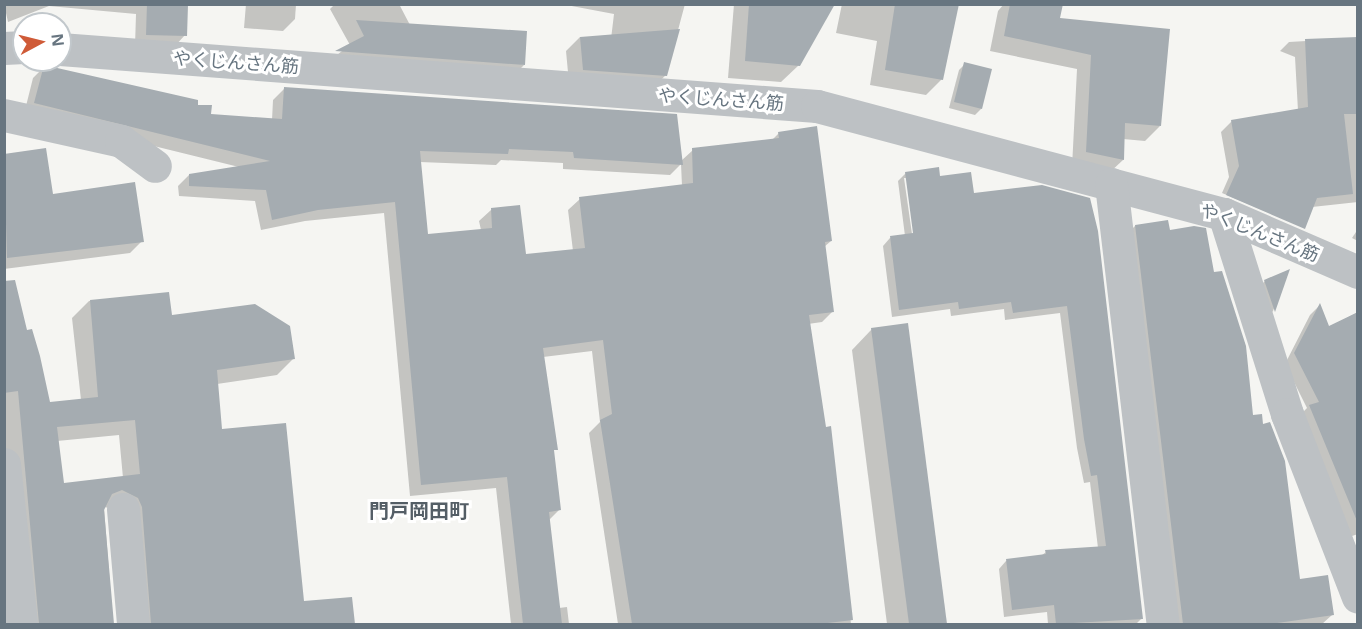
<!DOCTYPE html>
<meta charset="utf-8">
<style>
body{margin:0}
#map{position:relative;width:1362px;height:629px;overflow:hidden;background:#f5f5f2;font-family:"Noto Sans","Noto Sans JP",sans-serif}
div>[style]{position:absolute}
.shadow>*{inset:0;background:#0003}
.building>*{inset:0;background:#a5acb1}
.minor>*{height:33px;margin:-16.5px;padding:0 16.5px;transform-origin:16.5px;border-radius:16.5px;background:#bdc1c4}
span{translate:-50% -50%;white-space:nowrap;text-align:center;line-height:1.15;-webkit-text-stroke:6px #fff;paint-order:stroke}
.street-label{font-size:18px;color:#677580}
.neighbourhood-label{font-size:20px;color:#545e66;font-weight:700}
.frame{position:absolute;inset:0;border:6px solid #677580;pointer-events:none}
.north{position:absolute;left:12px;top:12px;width:60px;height:60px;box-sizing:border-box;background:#fff;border:2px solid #c2c8cc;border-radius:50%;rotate:83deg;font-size:16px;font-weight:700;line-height:24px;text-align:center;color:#677580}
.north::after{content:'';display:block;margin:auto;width:21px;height:27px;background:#cf5b38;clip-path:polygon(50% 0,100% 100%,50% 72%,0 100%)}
</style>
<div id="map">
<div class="shadow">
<i style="clip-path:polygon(4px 4px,186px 4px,185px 35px,174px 47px,135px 46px,136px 14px,49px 6px,8px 22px)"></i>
<i style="clip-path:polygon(246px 4px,296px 4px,295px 19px,283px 31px,244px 28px)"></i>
<i style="clip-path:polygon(335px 4px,399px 4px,410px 25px,524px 65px,511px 78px,325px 64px,350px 45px,330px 9px)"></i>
<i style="clip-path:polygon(561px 4px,685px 4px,666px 75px,651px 89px,569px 83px,566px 51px,580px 37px,611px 39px,614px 14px)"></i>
<i style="clip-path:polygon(734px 4px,816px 4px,799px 65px,781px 82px,728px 78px)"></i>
<i style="clip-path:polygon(842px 4px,958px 4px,942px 79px,926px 95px,870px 85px,877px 41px,836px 33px)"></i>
<i style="clip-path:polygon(1004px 4px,1053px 4px,1058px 19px,1160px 126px,1145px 141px,1123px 139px,1123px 160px,1108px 174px,1072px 167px,1077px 69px,990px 51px,998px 11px)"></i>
<i style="clip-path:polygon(1358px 38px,1358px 202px,1312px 207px,1298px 225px,1222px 193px,1229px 177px,1221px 132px,1232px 121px,1298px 111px,1295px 57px,1280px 51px,1289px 42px)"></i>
<i style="clip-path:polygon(965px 64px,981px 109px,975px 115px,949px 108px,959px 70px)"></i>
<i style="clip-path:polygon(evenodd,44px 67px,196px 106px,210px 116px,272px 120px,273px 100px,284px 89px,681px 161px,693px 150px,772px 140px,779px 133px,831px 241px,824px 247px,833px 311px,822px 322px,808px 324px,825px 429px,829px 428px,851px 624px,618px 624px,589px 433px,600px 422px,592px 351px,543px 357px,559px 510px,548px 521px,559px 608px,567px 607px,569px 624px,511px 624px,496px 488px,410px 496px,384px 213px,305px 221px,261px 230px,255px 201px,179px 196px,178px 186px,189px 175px,239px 167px,24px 114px,33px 78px,44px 67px,501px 160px,563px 163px,563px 169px,670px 175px,681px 164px,682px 186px,580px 199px,568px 210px,573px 251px,525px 256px,519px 206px,491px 210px,479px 221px,481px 230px,427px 235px,420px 162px,496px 165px,501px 160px)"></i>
<i style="clip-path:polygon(evenodd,906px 173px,938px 177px,973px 195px,1042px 187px,1142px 618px,1136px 624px,1048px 624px,1047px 612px,1004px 617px,999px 569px,1006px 561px,1041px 556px,1046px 552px,1098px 548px,1090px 482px,1084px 483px,1077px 448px,1060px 313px,1005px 320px,1004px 309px,951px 316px,950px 309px,892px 317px,883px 246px,890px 238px,905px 236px,898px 181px,906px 173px,904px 178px,907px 178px,916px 240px,913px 241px,904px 178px)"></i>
<i style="clip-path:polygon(4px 175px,6px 182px,51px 196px,142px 241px,130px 253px,4px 269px)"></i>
<i style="clip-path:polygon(1135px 226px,1168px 232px,1213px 274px,1299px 581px,1332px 615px,1322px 624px,1171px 624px,1124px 237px)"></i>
<i style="clip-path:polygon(1358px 229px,1358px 241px,1352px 238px)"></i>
<i style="clip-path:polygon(1288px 272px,1273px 311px,1262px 322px,1253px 293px,1265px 281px)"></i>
<i style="clip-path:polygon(evenodd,168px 293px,170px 317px,293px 359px,277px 375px,217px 384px,221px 431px,303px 603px,351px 598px,354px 624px,132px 624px,115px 509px,104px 507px,113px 624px,20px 624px,4px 476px,4px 310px,49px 404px,81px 400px,72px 318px,89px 301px,168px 293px,119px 435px,123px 478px,62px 485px,57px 441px,119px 435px)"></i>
<i style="clip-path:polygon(1320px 305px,1328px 328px,1358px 312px,1358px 534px,1349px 537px,1297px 418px,1307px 408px,1285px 364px,1310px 315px)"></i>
<i style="clip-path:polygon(907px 324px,946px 624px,887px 624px,852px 350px,872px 329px)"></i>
</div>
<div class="building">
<i style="clip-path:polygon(147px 4px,188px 4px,187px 36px,146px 35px)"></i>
<i style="clip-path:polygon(749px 4px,835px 4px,800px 66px,745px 61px)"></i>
<i style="clip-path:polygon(895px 4px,959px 4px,943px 80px,885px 70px)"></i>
<i style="clip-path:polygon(1010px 4px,1063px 4px,1060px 18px,1170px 29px,1161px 126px,1125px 123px,1124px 160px,1086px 152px,1091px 55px,1004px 36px)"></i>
<i style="clip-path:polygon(356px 20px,527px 31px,525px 65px,335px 51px,364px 36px)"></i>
<i style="clip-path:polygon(680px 29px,667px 76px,583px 70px,580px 37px)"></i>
<i style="clip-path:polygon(1358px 37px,1358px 114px,1344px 114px,1353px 194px,1317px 198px,1305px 229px,1226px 195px,1239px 166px,1231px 120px,1308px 107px,1305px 39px)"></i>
<i style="clip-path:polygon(964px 62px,992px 69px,982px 109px,954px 102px)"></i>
<i style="clip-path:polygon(44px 65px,198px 100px,198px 105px,212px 105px,211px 114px,282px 119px,284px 87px,677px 114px,683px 165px,574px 158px,573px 152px,509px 149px,508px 154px,420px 151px,428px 234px,492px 228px,491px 208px,520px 205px,526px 254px,585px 248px,579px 197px,693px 183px,692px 148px,779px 138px,778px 132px,817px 126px,832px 241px,825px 242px,834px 312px,809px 315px,826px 427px,831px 426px,853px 620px,819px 624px,632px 624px,600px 420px,612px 414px,603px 340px,543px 348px,558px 450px,554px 450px,561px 510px,549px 512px,562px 624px,523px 624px,507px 477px,421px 485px,395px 202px,318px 210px,272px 220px,266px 190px,189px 186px,189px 174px,270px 161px,34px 103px)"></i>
<i style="clip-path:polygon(46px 148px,53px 194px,135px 182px,144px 242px,7px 258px,4px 154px)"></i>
<i style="clip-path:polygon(939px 167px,940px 176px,971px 172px,974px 193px,1042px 185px,1090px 198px,1098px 231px,1143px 619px,1056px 624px,1054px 605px,1012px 610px,1006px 559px,1046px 554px,1045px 550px,1106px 546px,1097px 475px,1091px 476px,1084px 439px,1067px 306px,1013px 313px,1011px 302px,959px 309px,958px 302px,899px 310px,890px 236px,913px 233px,905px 172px)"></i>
<i style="clip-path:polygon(1168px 220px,1170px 230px,1194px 226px,1206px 228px,1214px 272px,1222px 271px,1246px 346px,1253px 415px,1262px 414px,1263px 424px,1270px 422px,1285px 461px,1300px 579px,1328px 575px,1334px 615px,1270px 624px,1183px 624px,1135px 225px)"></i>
<i style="clip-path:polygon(1290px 269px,1275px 312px,1264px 280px)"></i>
<i style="clip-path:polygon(evenodd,15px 280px,27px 330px,32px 329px,40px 356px,50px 402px,98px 397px,90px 300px,169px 292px,172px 315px,255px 304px,290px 326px,295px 359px,217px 370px,222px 429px,286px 423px,304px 601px,352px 597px,355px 624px,151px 624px,142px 507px,138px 498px,122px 490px,112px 494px,104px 510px,114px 624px,39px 624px,18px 391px,4px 393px,4px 281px,15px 280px,135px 420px,140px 474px,64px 483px,57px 427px,135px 420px)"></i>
<i style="clip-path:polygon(1320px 303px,1329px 326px,1358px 312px,1357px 521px,1309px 405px,1319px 402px,1294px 353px)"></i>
<i style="clip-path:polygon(908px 323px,947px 624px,909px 624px,871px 328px)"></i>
</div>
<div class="minor">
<i style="left:4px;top:48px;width:20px;rotate:-3deg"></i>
<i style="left:60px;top:49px;width:759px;rotate:4.31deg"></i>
<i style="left:817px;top:106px;width:421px;rotate:14.9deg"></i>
<i style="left:1224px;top:214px;width:146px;rotate:23.4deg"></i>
<i style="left:4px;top:115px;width:120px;rotate:12.5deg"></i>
<i style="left:121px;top:141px;width:42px;rotate:36.3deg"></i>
<i style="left:1111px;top:184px;width:443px;rotate:83.3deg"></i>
<i style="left:1224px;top:214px;width:210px;rotate:72.5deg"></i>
<i style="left:1287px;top:414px;width:196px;rotate:68.8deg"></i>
<i style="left:4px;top:464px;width:161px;rotate:83.9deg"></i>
<i style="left:123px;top:509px;width:115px;rotate:85deg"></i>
</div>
<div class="street-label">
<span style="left:236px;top:62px;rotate:4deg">やくじんさん筋</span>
<span style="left:721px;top:99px;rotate:4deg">やくじんさん筋</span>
<span style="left:1260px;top:232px;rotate:22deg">やくじんさん筋</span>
</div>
<div class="neighbourhood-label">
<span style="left:419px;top:510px">門戸岡田町</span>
</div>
<div class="frame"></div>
<div class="north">N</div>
</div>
